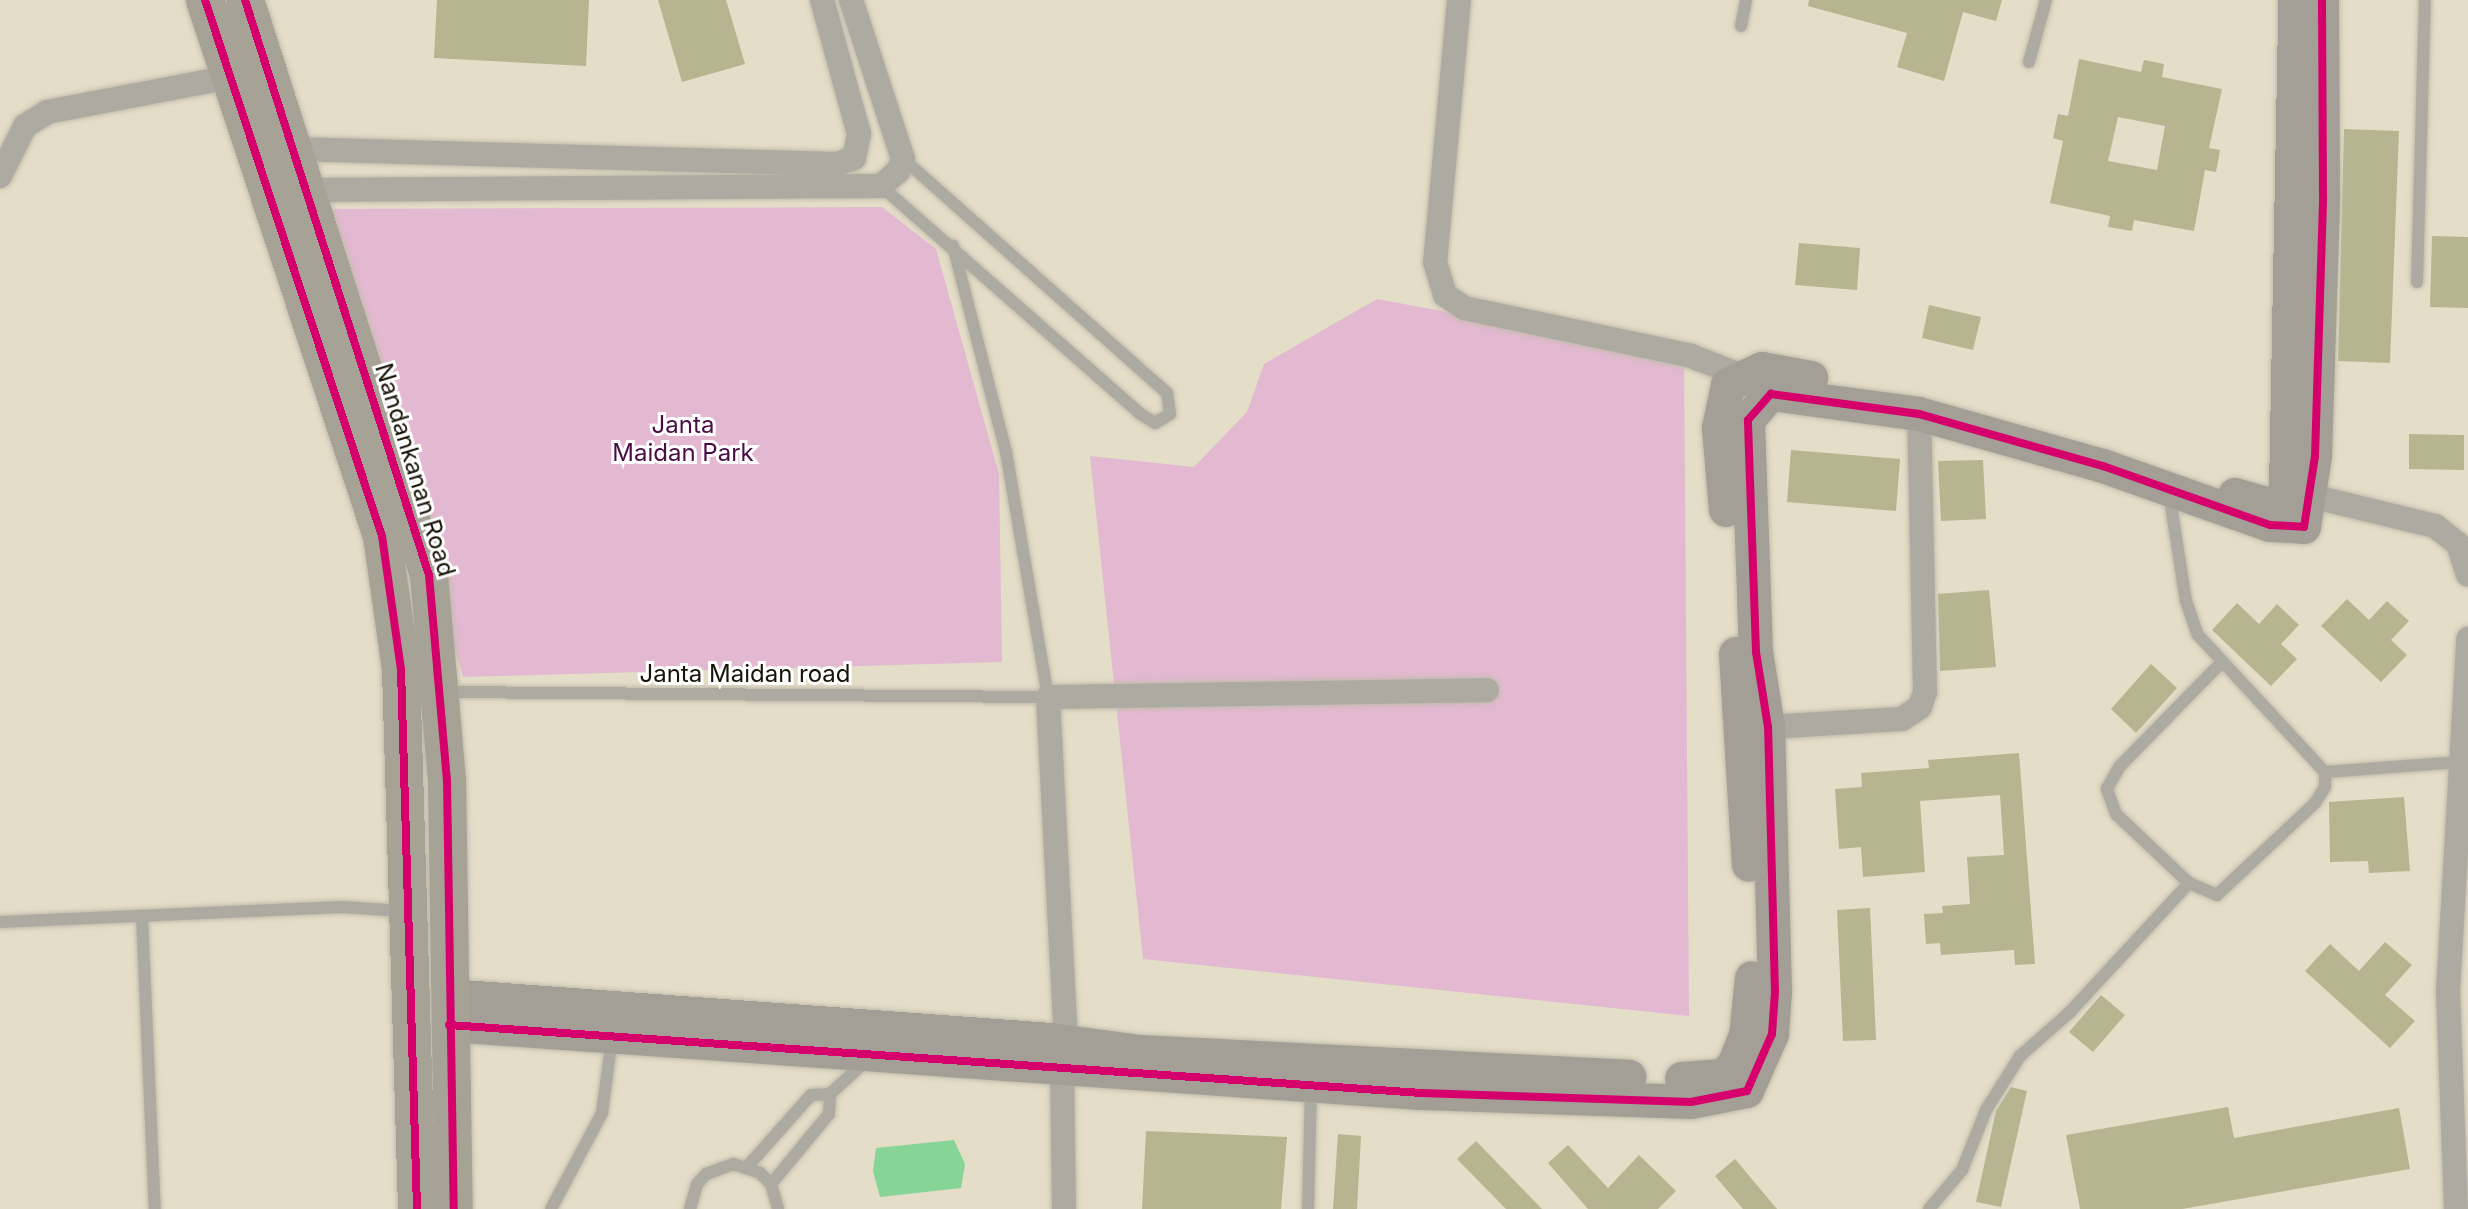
<!DOCTYPE html>
<style>
body{margin:0}
#map{position:relative;width:2468px;height:1209px;overflow:hidden;background:#e4ddc8;font-family:Inter,sans-serif}
div>[style]{position:absolute}
.green>*{inset:0;background:#e2b9d0}
.water>*{inset:0;background:#86d597}
.building>*{inset:0;background:#b6b590}
.roads{filter:drop-shadow(0 0 2px #c1bcab) drop-shadow(0 0 2px #c1bcab)}
.lane>*{height:12px;margin:-6px;padding:0 6px;transform-origin:6px;border-radius:6px;background:#adaaa2}
.street>*{height:24px;margin:-12px;padding:0 12px;transform-origin:12px;border-radius:12px;background:#adaaa2}
.secondary>*{height:34px;margin:-17px;padding:0 17px;transform-origin:17px;border-radius:17px;background:#a39f96}
.primary>*{height:38px;margin:-19px;padding:0 19px;transform-origin:19px;border-radius:19px;background:#a6a296}
.cycleway>*{height:8px;margin:-4px;padding:0 4px;transform-origin:4px;border-radius:4px;background:#d6006c}
span{translate:-50% -50%;white-space:nowrap;text-align:center;line-height:1.15;-webkit-text-stroke:6px #fff;paint-order:stroke}
.park-label{font-size:24px;color:#480d43}
.street-label{font-size:24px;color:#181306}
</style>
<div id="map">
<div class="green">
<i style="clip-path:polygon(882px 207px,936px 249px,999px 474px,1002px 662px,463px 677px,326px 209px)"></i>
<i style="clip-path:polygon(1377px 299px,1684px 356px,1689px 1016px,1143px 959px,1090px 456px,1194px 467px,1247px 412px,1264px 364px)"></i>
</div>
<div class="water">
<i style="clip-path:polygon(954px 1140px,965px 1164px,961px 1188px,880px 1197px,873px 1171px,876px 1148px)"></i>
</div>
<div class="building">
<i style="clip-path:polygon(437px 0,589px 0,586px 66px,434px 58px)"></i>
<i style="clip-path:polygon(658px 0,726px 0,745px 64px,682px 82px)"></i>
<i style="clip-path:polygon(1809px 0,2002px 0,1996px 21px,1963px 12px,1944px 81px,1897px 67px,1907px 33px,1808px 6px)"></i>
<i style="clip-path:polygon(evenodd,2079px 59px,2141px 72px,2144px 60px,2164px 64px,2162px 77px,2222px 89px,2209px 148px,2220px 150px,2216px 172px,2205px 170px,2194px 231px,2134px 220px,2132px 231px,2108px 227px,2110px 216px,2050px 203px,2063px 141px,2053px 138px,2058px 114px,2068px 116px,2079px 59px,2118px 117px,2165px 126px,2157px 170px,2108px 161px,2118px 117px)"></i>
<i style="clip-path:polygon(2344px 129px,2399px 131px,2390px 363px,2338px 361px)"></i>
<i style="clip-path:polygon(2432px 236px,2468px 237px,2468px 308px,2430px 307px)"></i>
<i style="clip-path:polygon(1799px 243px,1860px 248px,1857px 290px,1795px 285px)"></i>
<i style="clip-path:polygon(1929px 305px,1981px 317px,1973px 350px,1922px 338px)"></i>
<i style="clip-path:polygon(2409px 434px,2464px 435px,2464px 470px,2409px 469px)"></i>
<i style="clip-path:polygon(1791px 450px,1900px 459px,1896px 511px,1787px 502px)"></i>
<i style="clip-path:polygon(1983px 460px,1986px 519px,1941px 521px,1938px 461px)"></i>
<i style="clip-path:polygon(1989px 590px,1996px 667px,1940px 671px,1938px 594px)"></i>
<i style="clip-path:polygon(2347px 599px,2369px 620px,2387px 601px,2409px 621px,2391px 640px,2407px 655px,2381px 682px,2321px 626px)"></i>
<i style="clip-path:polygon(2237px 603px,2259px 624px,2277px 604px,2299px 625px,2281px 644px,2297px 659px,2271px 686px,2212px 630px)"></i>
<i style="clip-path:polygon(2151px 664px,2177px 688px,2136px 733px,2111px 709px)"></i>
<i style="clip-path:polygon(2019px 753px,2035px 964px,2015px 965px,2014px 950px,1941px 955px,1940px 943px,1926px 944px,1924px 914px,1943px 913px,1942px 906px,1970px 904px,1967px 857px,2004px 855px,2000px 795px,1920px 801px,1925px 872px,1863px 877px,1861px 847px,1839px 849px,1835px 789px,1862px 787px,1861px 773px,1929px 768px,1928px 760px)"></i>
<i style="clip-path:polygon(2404px 797px,2410px 871px,2369px 873px,2368px 861px,2330px 862px,2329px 802px)"></i>
<i style="clip-path:polygon(1870px 908px,1876px 1040px,1843px 1041px,1837px 910px)"></i>
<i style="clip-path:polygon(2385px 942px,2412px 965px,2385px 995px,2415px 1021px,2390px 1048px,2305px 971px,2330px 944px,2359px 971px)"></i>
<i style="clip-path:polygon(2101px 995px,2125px 1015px,2093px 1052px,2069px 1032px)"></i>
<i style="clip-path:polygon(2011px 1087px,2027px 1091px,2001px 1207px,1976px 1202px,1996px 1111px)"></i>
<i style="clip-path:polygon(2228px 1107px,2234px 1138px,2399px 1108px,2410px 1169px,2182px 1209px,2080px 1209px,2066px 1135px)"></i>
<i style="clip-path:polygon(1146px 1131px,1287px 1137px,1281px 1209px,1142px 1209px)"></i>
<i style="clip-path:polygon(1338px 1134px,1361px 1136px,1357px 1209px,1333px 1209px)"></i>
<i style="clip-path:polygon(1476px 1141px,1542px 1209px,1506px 1209px,1457px 1159px)"></i>
<i style="clip-path:polygon(1568px 1145px,1608px 1188px,1639px 1155px,1676px 1191px,1658px 1209px,1588px 1209px,1548px 1163px)"></i>
<i style="clip-path:polygon(1735px 1159px,1777px 1209px,1743px 1209px,1715px 1176px)"></i>
</div>
<div class="roads">
<div class="lane">
<i style="left:1741px;top:26px;width:26px;rotate:-79deg"></i>
<i style="left:2029px;top:62px;width:64px;rotate:-74.7deg"></i>
<i style="left:881px;top:186px;width:344px;rotate:41.3deg"></i>
<i style="left:1139px;top:413px;width:19px;rotate:32deg"></i>
<i style="left:1155px;top:423px;width:17px;rotate:-31deg"></i>
<i style="left:1170px;top:414px;width:21px;rotate:-98deg"></i>
<i style="left:1167px;top:393px;width:353px;rotate:-138.4deg"></i>
<i style="left:2417px;top:282px;width:282px;rotate:-88.4deg"></i>
<i style="left:2169px;top:493px;width:109px;rotate:81.1deg"></i>
<i style="left:2186px;top:601px;width:36px;rotate:71deg"></i>
<i style="left:2198px;top:635px;width:187px;rotate:47.2deg"></i>
<i style="left:2325px;top:772px;width:15px;rotate:90deg"></i>
<i style="left:2325px;top:787px;width:19px;rotate:122deg"></i>
<i style="left:2315px;top:803px;width:134px;rotate:136.8deg"></i>
<i style="left:2217px;top:895px;width:30px;rotate:-157deg"></i>
<i style="left:2189px;top:883px;width:100px;rotate:-136.6deg"></i>
<i style="left:2116px;top:814px;width:27px;rotate:-110deg"></i>
<i style="left:2107px;top:789px;width:26px;rotate:-61deg"></i>
<i style="left:2120px;top:766px;width:143px;rotate:-45.6deg"></i>
<i style="left:445px;top:692px;width:603px;rotate:0.48deg"></i>
<i style="left:1048px;top:697px;width:249px;rotate:-99.7deg"></i>
<i style="left:1006px;top:452px;width:213px;rotate:-104.4deg"></i>
<i style="left:2325px;top:772px;width:136px;rotate:-4.2deg"></i>
<i style="left:142px;top:917px;width:292px;rotate:87.5deg"></i>
<i style="left:0;top:922px;width:342px;rotate:-2.5deg"></i>
<i style="left:342px;top:907px;width:60px;rotate:3.8deg"></i>
<i style="left:747px;top:1167px;width:96px;rotate:-48.4deg"></i>
<i style="left:811px;top:1095px;width:19px;rotate:-3deg"></i>
<i style="left:830px;top:1094px;width:49px;rotate:-42.5deg"></i>
<i style="left:771px;top:1184px;width:91px;rotate:-50.4deg"></i>
<i style="left:829px;top:1114px;width:20px;rotate:-87deg"></i>
<i style="left:551px;top:1209px;width:109px;rotate:-62deg"></i>
<i style="left:602px;top:1113px;width:76px;rotate:-82.4deg"></i>
<i style="left:690px;top:1209px;width:26px;rotate:-74deg"></i>
<i style="left:697px;top:1184px;width:13px;rotate:-48deg"></i>
<i style="left:706px;top:1174px;width:29px;rotate:-20deg"></i>
<i style="left:733px;top:1164px;width:28px;rotate:18deg"></i>
<i style="left:760px;top:1173px;width:16px;rotate:45deg"></i>
<i style="left:771px;top:1184px;width:26px;rotate:74deg"></i>
<i style="left:1308px;top:1209px;width:122px;rotate:-88.6deg"></i>
<i style="left:1929px;top:1209px;width:51px;rotate:-49.8deg"></i>
<i style="left:1962px;top:1170px;width:65px;rotate:-68.2deg"></i>
<i style="left:1986px;top:1110px;width:64px;rotate:-57.8deg"></i>
<i style="left:2020px;top:1056px;width:67px;rotate:-41.3deg"></i>
<i style="left:2070px;top:1012px;width:176px;rotate:-47.3deg"></i>
</div>
<div class="street">
<i style="left:1459px;top:0;width:263px;rotate:95.2deg"></i>
<i style="left:1435px;top:262px;width:34px;rotate:73deg"></i>
<i style="left:1445px;top:295px;width:23px;rotate:34deg"></i>
<i style="left:1464px;top:308px;width:232px;rotate:11.9deg"></i>
<i style="left:1691px;top:356px;width:53px;rotate:21.2deg"></i>
<i style="left:294px;top:149px;width:543px;rotate:1.58deg"></i>
<i style="left:837px;top:164px;width:18px;rotate:-19deg"></i>
<i style="left:854px;top:158px;width:25px;rotate:-78deg"></i>
<i style="left:859px;top:134px;width:139px;rotate:-105.4deg"></i>
<i style="left:0;top:176px;width:56px;rotate:-63.4deg"></i>
<i style="left:25px;top:126px;width:26px;rotate:-32deg"></i>
<i style="left:47px;top:112px;width:187px;rotate:-10.8deg"></i>
<i style="left:306px;top:190px;width:575px;rotate:-0.4deg"></i>
<i style="left:881px;top:186px;width:23px;rotate:-41deg"></i>
<i style="left:898px;top:171px;width:13px;rotate:-67deg"></i>
<i style="left:903px;top:159px;width:167px;rotate:-108.1deg"></i>
<i style="left:2311px;top:496px;width:128px;rotate:13.6deg"></i>
<i style="left:2435px;top:526px;width:29px;rotate:38deg"></i>
<i style="left:2458px;top:544px;width:32px;rotate:72deg"></i>
<i style="left:1768px;top:727px;width:134px;rotate:-3.4deg"></i>
<i style="left:1902px;top:719px;width:22px;rotate:-34deg"></i>
<i style="left:1920px;top:707px;width:16px;rotate:-72deg"></i>
<i style="left:1925px;top:692px;width:278px;rotate:-91.2deg"></i>
<i style="left:1066px;top:1042px;width:345px;rotate:-93deg"></i>
<i style="left:1048px;top:697px;width:439px;rotate:-0.9deg"></i>
<i style="left:1062px;top:1069px;width:140px;rotate:89.2deg"></i>
<i style="left:2456px;top:1209px;width:218px;rotate:-92.1deg"></i>
<i style="left:2448px;top:991px;width:353px;rotate:-86.7deg"></i>
</div>
<div class="secondary">
<i style="left:2235px;top:495px;width:35px;rotate:16deg"></i>
<i style="left:2269px;top:505px;width:11px;rotate:-15deg"></i>
<i style="left:2280px;top:502px;width:14px;rotate:-65deg"></i>
<i style="left:2286px;top:489px;width:489px;rotate:-88.9deg"></i>
<i style="left:1726px;top:510px;width:82px;rotate:-94.9deg"></i>
<i style="left:1719px;top:428px;width:44px;rotate:-78.2deg"></i>
<i style="left:1728px;top:385px;width:38px;rotate:-25deg"></i>
<i style="left:1762px;top:369px;width:50px;rotate:10.4deg"></i>
<i style="left:1736px;top:654px;width:211px;rotate:86.5deg"></i>
<i style="left:449px;top:996px;width:604px;rotate:4.18deg"></i>
<i style="left:1051px;top:1040px;width:90px;rotate:7.7deg"></i>
<i style="left:1140px;top:1052px;width:490px;rotate:2.9deg"></i>
<i style="left:449px;top:1025px;width:974px;rotate:4deg"></i>
<i style="left:1421px;top:1093px;width:270px;rotate:1.9deg"></i>
<i style="left:1691px;top:1102px;width:57px;rotate:-11.1deg"></i>
<i style="left:1747px;top:1091px;width:62px;rotate:-66.3deg"></i>
<i style="left:1772px;top:1034px;width:42px;rotate:-85.9deg"></i>
<i style="left:1775px;top:992px;width:265px;rotate:-91.5deg"></i>
<i style="left:1768px;top:727px;width:76px;rotate:-99.1deg"></i>
<i style="left:1756px;top:652px;width:232px;rotate:-92deg"></i>
<i style="left:1748px;top:420px;width:35px;rotate:-49deg"></i>
<i style="left:1771px;top:394px;width:149px;rotate:7.7deg"></i>
<i style="left:1919px;top:414px;width:191px;rotate:15.8deg"></i>
<i style="left:2103px;top:466px;width:177px;rotate:19.5deg"></i>
<i style="left:2270px;top:525px;width:34px;rotate:3deg"></i>
<i style="left:2304px;top:527px;width:72px;rotate:-81.2deg"></i>
<i style="left:2315px;top:456px;width:260px;rotate:-88.2deg"></i>
<i style="left:2323px;top:196px;width:196px;rotate:-90.3deg"></i>
<i style="left:1682px;top:1079px;width:41px;rotate:-4.2deg"></i>
<i style="left:1723px;top:1076px;width:16px;rotate:-45deg"></i>
<i style="left:1734px;top:1065px;width:31px;rotate:-68deg"></i>
<i style="left:1746px;top:1036px;width:58px;rotate:-84.1deg"></i>
</div>
<div class="primary">
<i style="left:205px;top:0;width:564px;rotate:71.73deg"></i>
<i style="left:382px;top:536px;width:134px;rotate:81.9deg"></i>
<i style="left:401px;top:669px;width:540px;rotate:88.3deg"></i>
<i style="left:245px;top:0;width:604px;rotate:72.26deg"></i>
<i style="left:429px;top:575px;width:207px;rotate:85deg"></i>
<i style="left:447px;top:781px;width:428px;rotate:89.1deg"></i>
</div>
</div>
<div class="cycleway">
<i style="left:205px;top:0;width:564px;rotate:71.73deg"></i>
<i style="left:382px;top:536px;width:134px;rotate:81.9deg"></i>
<i style="left:401px;top:669px;width:540px;rotate:88.3deg"></i>
<i style="left:245px;top:0;width:604px;rotate:72.26deg"></i>
<i style="left:429px;top:575px;width:207px;rotate:85deg"></i>
<i style="left:447px;top:781px;width:428px;rotate:89.1deg"></i>
<i style="left:449px;top:1025px;width:974px;rotate:4deg"></i>
<i style="left:1421px;top:1093px;width:270px;rotate:1.9deg"></i>
<i style="left:1691px;top:1102px;width:57px;rotate:-11.1deg"></i>
<i style="left:1747px;top:1091px;width:62px;rotate:-66.3deg"></i>
<i style="left:1772px;top:1034px;width:42px;rotate:-85.9deg"></i>
<i style="left:1775px;top:992px;width:265px;rotate:-91.5deg"></i>
<i style="left:1768px;top:727px;width:76px;rotate:-99.1deg"></i>
<i style="left:1756px;top:652px;width:232px;rotate:-92deg"></i>
<i style="left:1748px;top:420px;width:35px;rotate:-49deg"></i>
<i style="left:1771px;top:394px;width:149px;rotate:7.7deg"></i>
<i style="left:1919px;top:414px;width:191px;rotate:15.8deg"></i>
<i style="left:2103px;top:466px;width:177px;rotate:19.5deg"></i>
<i style="left:2270px;top:525px;width:34px;rotate:3deg"></i>
<i style="left:2304px;top:527px;width:72px;rotate:-81.2deg"></i>
<i style="left:2315px;top:456px;width:260px;rotate:-88.2deg"></i>
<i style="left:2323px;top:196px;width:196px;rotate:-90.3deg"></i>
</div>
<div class="park-label">
<span style="left:683px;top:439px">Janta<br>Maidan Park</span>
</div>
<div class="street-label">
<span style="left:415px;top:470px;rotate:73deg">Nandankanan Road</span>
<span style="left:745px;top:674px">Janta Maidan road</span>
</div>
</div>
